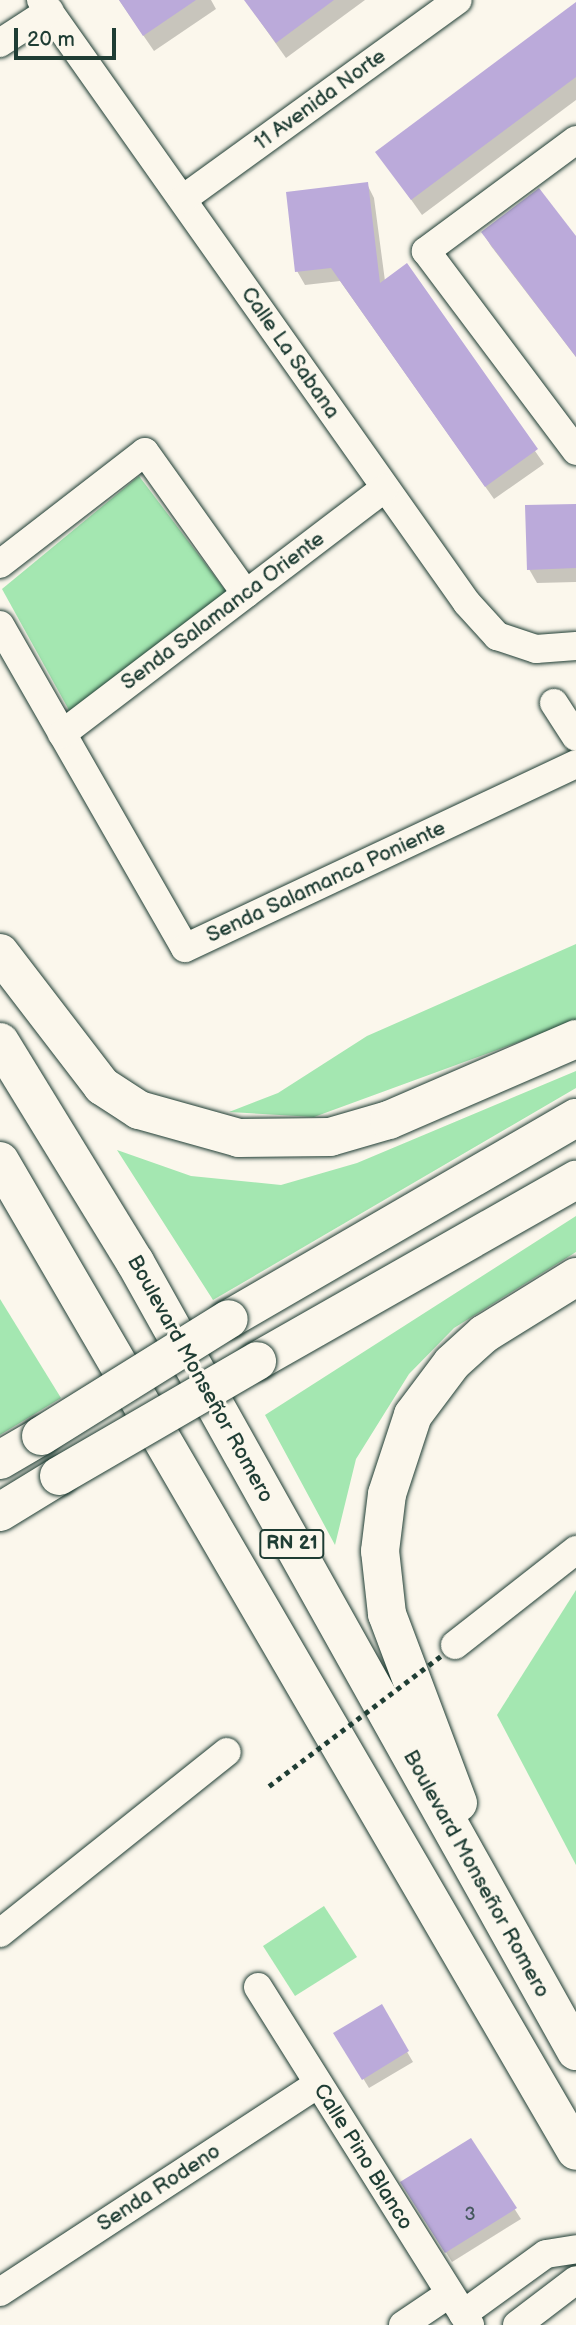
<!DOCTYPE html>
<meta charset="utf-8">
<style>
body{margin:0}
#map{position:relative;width:576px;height:2325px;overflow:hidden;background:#fbf7ec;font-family:"Balsamiq Sans",sans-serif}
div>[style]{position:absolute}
.green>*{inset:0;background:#a4e7b1}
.shadow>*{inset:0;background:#0003}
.building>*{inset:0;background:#bbaada}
.roads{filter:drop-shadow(0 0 2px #1f3d34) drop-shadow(0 0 2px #1f3d34)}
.street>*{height:28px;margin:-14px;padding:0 14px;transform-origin:14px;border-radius:14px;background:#fbf7ec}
.highway>*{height:38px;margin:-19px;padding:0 19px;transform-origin:19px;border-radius:19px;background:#fbf7ec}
.path-bridge>*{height:4.5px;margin-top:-2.25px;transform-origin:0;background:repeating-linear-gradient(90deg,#1f3d34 0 5px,transparent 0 10px)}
.bridges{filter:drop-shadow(0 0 2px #1f3d34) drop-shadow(0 0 2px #1f3d34)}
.highway-bridge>*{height:38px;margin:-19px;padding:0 19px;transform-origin:19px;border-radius:19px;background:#fbf7ec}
span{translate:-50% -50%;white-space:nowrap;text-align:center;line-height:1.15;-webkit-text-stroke:6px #fbf7ec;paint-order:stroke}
.number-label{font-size:18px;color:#46585e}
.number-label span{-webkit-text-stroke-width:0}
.shield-label span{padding:2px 5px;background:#fbf7ec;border:2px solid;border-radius:5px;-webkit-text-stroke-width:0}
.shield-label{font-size:19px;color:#1f3d34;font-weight:700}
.street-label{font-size:21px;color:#1f3d34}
.scale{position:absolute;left:14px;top:28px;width:102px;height:32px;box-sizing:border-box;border:4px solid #1f3d34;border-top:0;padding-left:9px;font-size:21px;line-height:24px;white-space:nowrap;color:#1f3d34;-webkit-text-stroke:5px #fbf7ec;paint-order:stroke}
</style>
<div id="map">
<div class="green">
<i style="clip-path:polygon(139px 476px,229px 595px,70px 712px,2px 589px)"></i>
<i style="clip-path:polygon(576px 944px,576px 1021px,314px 1117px,229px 1112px,278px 1093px,367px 1036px)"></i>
<i style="clip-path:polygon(576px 1071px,576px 1088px,213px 1300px,117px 1150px,191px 1176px,281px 1185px,357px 1163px)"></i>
<i style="clip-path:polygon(576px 1216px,576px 1252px,454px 1328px,409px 1374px,356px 1459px,335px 1545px,265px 1415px)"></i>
<i style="clip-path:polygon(0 1299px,61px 1398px,0 1435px)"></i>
<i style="clip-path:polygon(576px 1590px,576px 1865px,497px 1715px)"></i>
<i style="clip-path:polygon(324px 1906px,357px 1957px,295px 1996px,263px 1946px)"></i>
</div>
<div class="shadow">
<i style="clip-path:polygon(119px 0,211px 0,216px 9px,154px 51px)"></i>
<i style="clip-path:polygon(245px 0,365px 0,286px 58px)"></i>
<i style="clip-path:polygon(576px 4px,576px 100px,422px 215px,378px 153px)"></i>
<i style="clip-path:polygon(367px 184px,374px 198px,385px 281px,407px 266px,544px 464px,494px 499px,340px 281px,305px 285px,297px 271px)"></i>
<i style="clip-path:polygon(483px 233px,576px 239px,576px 357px,491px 246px)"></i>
<i style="clip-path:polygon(576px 505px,576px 582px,537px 583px,529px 569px)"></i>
<i style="clip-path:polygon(381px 2007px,413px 2062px,369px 2088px,336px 2034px)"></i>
<i style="clip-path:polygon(470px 2140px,521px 2219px,452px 2262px,403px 2183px)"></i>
</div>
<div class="building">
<i style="clip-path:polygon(119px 0,196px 0,143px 36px)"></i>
<i style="clip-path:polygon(244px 0,334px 0,276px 43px)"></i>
<i style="clip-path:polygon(576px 2px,576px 77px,411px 200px,375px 152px)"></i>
<i style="clip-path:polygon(368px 182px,380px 283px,407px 263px,538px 449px,485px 487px,331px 268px,295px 272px,286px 192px)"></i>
<i style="clip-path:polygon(539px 188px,576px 236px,576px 357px,481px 232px)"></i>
<i style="clip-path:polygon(576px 504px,576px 568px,527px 570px,525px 505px)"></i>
<i style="clip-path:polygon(382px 2004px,409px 2051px,362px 2080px,333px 2033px)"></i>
<i style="clip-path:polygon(471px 2138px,517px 2208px,445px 2253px,400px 2182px)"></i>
</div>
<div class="roads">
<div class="street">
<i style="left:41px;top:0;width:738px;rotate:54.76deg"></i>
<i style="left:467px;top:603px;width:45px;rotate:47.7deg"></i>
<i style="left:497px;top:636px;width:41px;rotate:18.4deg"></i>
<i style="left:536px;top:649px;width:40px;rotate:-4.3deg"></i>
<i style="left:0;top:43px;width:59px;rotate:-33.1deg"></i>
<i style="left:576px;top:140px;width:187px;rotate:143.5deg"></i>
<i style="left:426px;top:251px;width:250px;rotate:53.1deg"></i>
<i style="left:183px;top:199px;width:339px;rotate:-35.9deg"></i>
<i style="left:0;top:564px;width:183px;rotate:-37.7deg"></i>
<i style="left:145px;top:452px;width:174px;rotate:54.6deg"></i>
<i style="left:0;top:625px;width:372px;rotate:60.2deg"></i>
<i style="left:185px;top:948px;width:432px;rotate:-25.2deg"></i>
<i style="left:554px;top:703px;width:40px;rotate:57.1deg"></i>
<i style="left:62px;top:734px;width:405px;rotate:-37.3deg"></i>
<i style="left:455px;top:1645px;width:154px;rotate:-38.1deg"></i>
<i style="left:0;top:1933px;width:290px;rotate:-38.6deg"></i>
<i style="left:258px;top:1987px;width:399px;rotate:57.9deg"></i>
<i style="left:0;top:2292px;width:380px;rotate:-33.2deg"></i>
<i style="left:463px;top:2314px;width:102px;rotate:-35.9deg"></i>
<i style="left:546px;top:2254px;width:30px;rotate:-9deg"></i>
<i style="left:403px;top:2325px;width:55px;rotate:-34deg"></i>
<i style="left:517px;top:2325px;width:74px;rotate:-37.3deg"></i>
</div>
<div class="highway">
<i style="left:0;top:953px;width:168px;rotate:52.5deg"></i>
<i style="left:102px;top:1086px;width:44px;rotate:33deg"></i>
<i style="left:139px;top:1110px;width:104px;rotate:15.6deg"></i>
<i style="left:239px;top:1138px;width:91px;rotate:-0.6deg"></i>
<i style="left:330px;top:1137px;width:61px;rotate:-16.1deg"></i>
<i style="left:389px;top:1120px;width:204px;rotate:-23.4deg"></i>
<i style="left:0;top:1042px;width:258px;rotate:58.5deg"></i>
<i style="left:135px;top:1262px;width:904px;rotate:60.8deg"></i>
<i style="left:0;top:1161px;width:1145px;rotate:59.81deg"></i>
<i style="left:229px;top:1319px;width:401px;rotate:-30.1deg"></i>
<i style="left:257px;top:1361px;width:367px;rotate:-29.6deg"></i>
<i style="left:0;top:1460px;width:48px;rotate:-30.3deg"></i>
<i style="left:0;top:1512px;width:69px;rotate:-31.4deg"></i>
<i style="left:458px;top:1803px;width:202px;rotate:-110.6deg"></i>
<i style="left:387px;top:1614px;width:63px;rotate:-96.3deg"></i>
<i style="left:380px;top:1551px;width:57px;rotate:-83deg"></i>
<i style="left:387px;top:1494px;width:83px;rotate:-71.8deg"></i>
<i style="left:413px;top:1415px;width:65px;rotate:-53.1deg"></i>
<i style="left:452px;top:1363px;width:43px;rotate:-42.2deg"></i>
<i style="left:484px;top:1334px;width:108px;rotate:-31.8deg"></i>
</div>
</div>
<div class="path-bridge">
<i style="left:269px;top:1786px;width:217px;rotate:-37.1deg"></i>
</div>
<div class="bridges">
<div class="highway-bridge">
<i style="left:41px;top:1436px;width:221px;rotate:-31.9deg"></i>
<i style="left:59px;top:1476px;width:229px;rotate:-30.1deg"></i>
</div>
</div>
<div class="number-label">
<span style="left:470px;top:2215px">3</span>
</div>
<div class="shield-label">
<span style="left:292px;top:1544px">RN 21</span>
</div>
<div class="street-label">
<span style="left:320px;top:100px;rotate:-36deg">11 Avenida Norte</span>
<span style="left:290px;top:353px;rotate:55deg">Calle La Sabana</span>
<span style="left:223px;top:611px;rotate:-37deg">Senda Salamanca Oriente</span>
<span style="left:326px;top:882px;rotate:-25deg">Senda Salamanca Poniente</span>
<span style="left:200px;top:1379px;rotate:61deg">Boulevard Monseñor Romero</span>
<span style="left:476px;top:1874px;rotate:61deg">Boulevard Monseñor Romero</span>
<span style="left:363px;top:2157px;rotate:58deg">Calle Pino Blanco</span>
<span style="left:159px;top:2188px;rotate:-33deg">Senda Rodeno</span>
</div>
<div class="scale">20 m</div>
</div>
